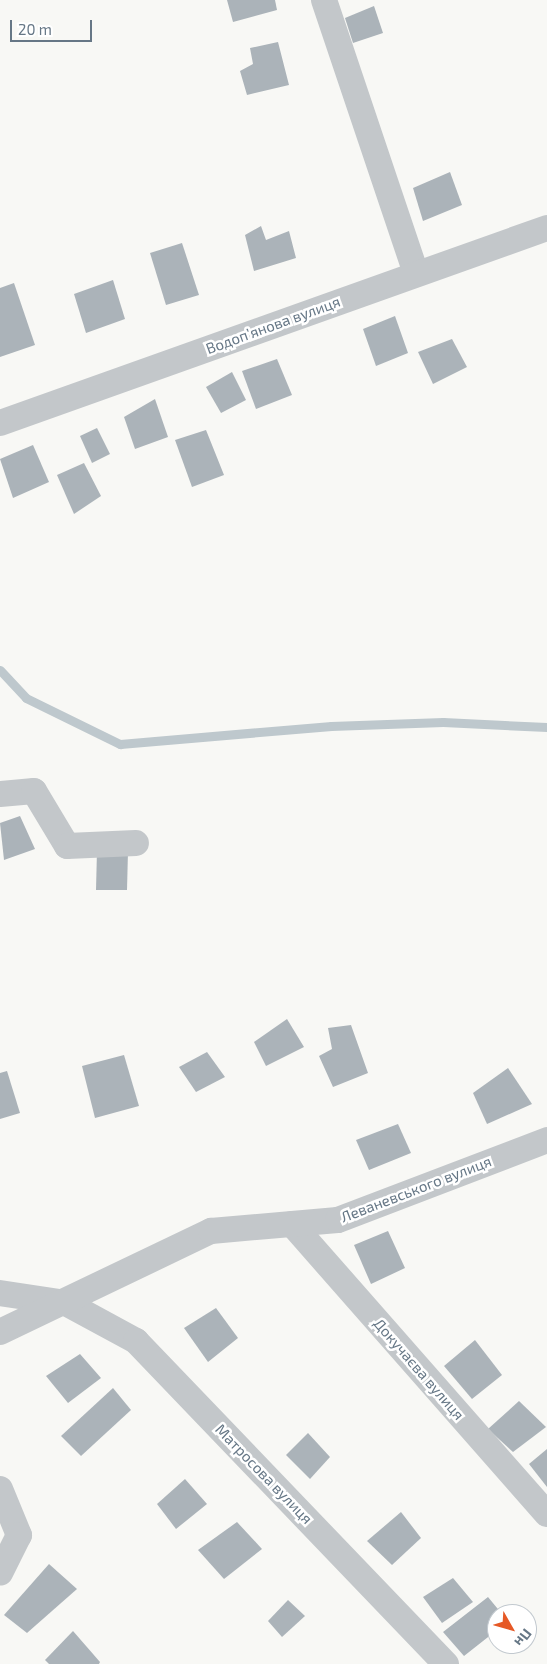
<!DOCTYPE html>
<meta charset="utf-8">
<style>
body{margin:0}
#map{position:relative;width:547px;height:1664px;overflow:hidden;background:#f8f8f5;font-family:"Exo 2",sans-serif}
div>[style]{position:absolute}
.stream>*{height:9px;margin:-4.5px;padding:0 4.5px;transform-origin:4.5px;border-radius:4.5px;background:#bec8cd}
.building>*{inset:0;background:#abb3b9}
.street>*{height:26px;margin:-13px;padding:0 13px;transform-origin:13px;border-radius:13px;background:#c3c7ca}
span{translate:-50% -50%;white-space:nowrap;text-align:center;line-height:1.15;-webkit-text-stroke:5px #fff;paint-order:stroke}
.street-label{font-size:15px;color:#667786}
.north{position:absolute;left:487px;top:1604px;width:50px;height:50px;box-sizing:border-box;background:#fff;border:1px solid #c2c9cf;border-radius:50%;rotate:128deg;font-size:14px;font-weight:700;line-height:20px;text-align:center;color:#667786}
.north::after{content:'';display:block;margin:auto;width:18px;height:22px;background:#e65926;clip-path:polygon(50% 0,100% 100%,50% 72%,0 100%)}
.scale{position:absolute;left:10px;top:20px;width:82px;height:22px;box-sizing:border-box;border:2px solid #667786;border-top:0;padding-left:6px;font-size:15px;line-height:18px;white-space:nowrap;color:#667786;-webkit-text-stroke:4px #fff;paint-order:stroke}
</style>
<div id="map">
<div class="stream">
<i style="left:0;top:670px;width:38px;rotate:47deg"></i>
<i style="left:26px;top:698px;width:105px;rotate:26.1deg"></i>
<i style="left:120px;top:744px;width:212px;rotate:-4.9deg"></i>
<i style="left:331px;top:726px;width:112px;rotate:-2deg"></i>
<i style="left:443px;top:722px;width:104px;rotate:2.8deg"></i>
</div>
<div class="building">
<i style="clip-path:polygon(227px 0,275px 0,277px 10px,233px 22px)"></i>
<i style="clip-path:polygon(374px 6px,383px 33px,353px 43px,345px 18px)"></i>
<i style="clip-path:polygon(278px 42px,289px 85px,247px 95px,240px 71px,253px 64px,250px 48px)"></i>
<i style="clip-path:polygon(450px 172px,462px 205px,423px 221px,413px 188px)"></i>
<i style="clip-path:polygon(261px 226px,266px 240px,289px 231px,296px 258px,254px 271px,245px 235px)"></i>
<i style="clip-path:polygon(182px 243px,199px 295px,166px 305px,150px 253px)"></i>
<i style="clip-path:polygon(113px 280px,125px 319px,86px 333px,74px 294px)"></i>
<i style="clip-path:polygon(14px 283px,35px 345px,0 357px,0 288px)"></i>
<i style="clip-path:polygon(395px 316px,408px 353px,376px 366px,363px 329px)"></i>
<i style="clip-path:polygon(452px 339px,467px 367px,433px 384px,418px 352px)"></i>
<i style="clip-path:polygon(277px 359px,292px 395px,256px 409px,242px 371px)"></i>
<i style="clip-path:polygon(232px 372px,246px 400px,221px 413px,206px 387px)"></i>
<i style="clip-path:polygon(155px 399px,168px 437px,135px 449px,124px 417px)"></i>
<i style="clip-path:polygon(97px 428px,110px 454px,92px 463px,80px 436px)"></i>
<i style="clip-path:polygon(206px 430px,224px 475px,192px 487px,175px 440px)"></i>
<i style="clip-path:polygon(33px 445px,49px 482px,13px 498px,0 459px)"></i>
<i style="clip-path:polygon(84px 463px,101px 496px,74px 514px,57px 475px)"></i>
<i style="clip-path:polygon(20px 816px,35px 849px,4px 860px,0 823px)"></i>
<i style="clip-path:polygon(97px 850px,128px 851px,127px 890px,96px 890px)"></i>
<i style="clip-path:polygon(287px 1019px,304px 1047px,266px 1066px,254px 1042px)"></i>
<i style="clip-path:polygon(351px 1025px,368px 1073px,333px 1087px,319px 1056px,332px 1049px,328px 1028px)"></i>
<i style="clip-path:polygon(207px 1052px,225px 1077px,196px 1092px,179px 1067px)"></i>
<i style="clip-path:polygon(124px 1055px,139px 1106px,95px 1118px,82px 1066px)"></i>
<i style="clip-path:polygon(508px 1068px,532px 1104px,487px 1124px,473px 1093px)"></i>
<i style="clip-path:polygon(7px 1071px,20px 1113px,0 1119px,0 1073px)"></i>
<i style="clip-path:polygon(398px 1124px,411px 1153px,369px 1170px,356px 1140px)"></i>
<i style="clip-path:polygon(388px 1231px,405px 1268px,371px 1284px,354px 1245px)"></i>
<i style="clip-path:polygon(216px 1308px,238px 1338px,208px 1362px,184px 1328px)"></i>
<i style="clip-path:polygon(475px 1340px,502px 1375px,472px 1399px,444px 1366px)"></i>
<i style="clip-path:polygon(80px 1354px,101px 1378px,68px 1403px,46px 1376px)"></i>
<i style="clip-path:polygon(113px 1388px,131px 1410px,81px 1456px,61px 1436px)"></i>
<i style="clip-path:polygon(519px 1401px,546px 1427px,513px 1452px,488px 1429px)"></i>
<i style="clip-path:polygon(308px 1433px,330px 1457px,310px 1479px,286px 1455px)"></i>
<i style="clip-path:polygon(547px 1449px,547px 1487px,529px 1464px)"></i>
<i style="clip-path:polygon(185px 1479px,207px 1504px,176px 1529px,157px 1504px)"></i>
<i style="clip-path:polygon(401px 1512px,421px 1538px,392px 1565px,367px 1541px)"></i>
<i style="clip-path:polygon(237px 1522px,262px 1549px,224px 1579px,198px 1550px)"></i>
<i style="clip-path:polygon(49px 1564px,77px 1589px,27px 1633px,4px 1615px)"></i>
<i style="clip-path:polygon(453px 1578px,473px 1602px,442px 1623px,423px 1597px)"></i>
<i style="clip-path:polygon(488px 1597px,502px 1614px,497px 1614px,497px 1630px,464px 1656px,443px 1632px)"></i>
<i style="clip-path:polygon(288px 1600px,305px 1616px,282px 1637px,268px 1621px)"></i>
<i style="clip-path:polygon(73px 1631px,100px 1662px,99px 1664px,49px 1664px,45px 1660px)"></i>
</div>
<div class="street">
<i style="left:324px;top:0;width:289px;rotate:71.4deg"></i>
<i style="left:0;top:423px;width:581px;rotate:-19.62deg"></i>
<i style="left:0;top:794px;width:34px;rotate:-5deg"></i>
<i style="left:34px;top:791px;width:64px;rotate:59deg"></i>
<i style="left:67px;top:846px;width:69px;rotate:-2.5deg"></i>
<i style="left:292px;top:1224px;width:386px;rotate:48.7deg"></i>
<i style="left:0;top:1293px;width:67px;rotate:8.6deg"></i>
<i style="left:66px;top:1303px;width:80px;rotate:28.5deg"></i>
<i style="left:136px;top:1341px;width:448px;rotate:46.2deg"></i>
<i style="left:0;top:1332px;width:234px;rotate:-25.6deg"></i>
<i style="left:211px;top:1231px;width:127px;rotate:-5deg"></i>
<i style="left:338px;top:1220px;width:224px;rotate:-20.9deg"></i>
<i style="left:0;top:1489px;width:50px;rotate:67.6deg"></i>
<i style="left:19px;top:1535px;width:42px;rotate:116.6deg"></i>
</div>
<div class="street-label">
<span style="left:273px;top:325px;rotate:-20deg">Водоп’янова вулиця</span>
<span style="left:416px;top:1189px;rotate:-21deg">Леваневського вулиця</span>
<span style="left:419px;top:1369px;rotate:49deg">Докучаєва вулиця</span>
<span style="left:264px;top:1474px;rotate:46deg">Матросова вулиця</span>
</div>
<div class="north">Пн</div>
<div class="scale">20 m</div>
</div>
